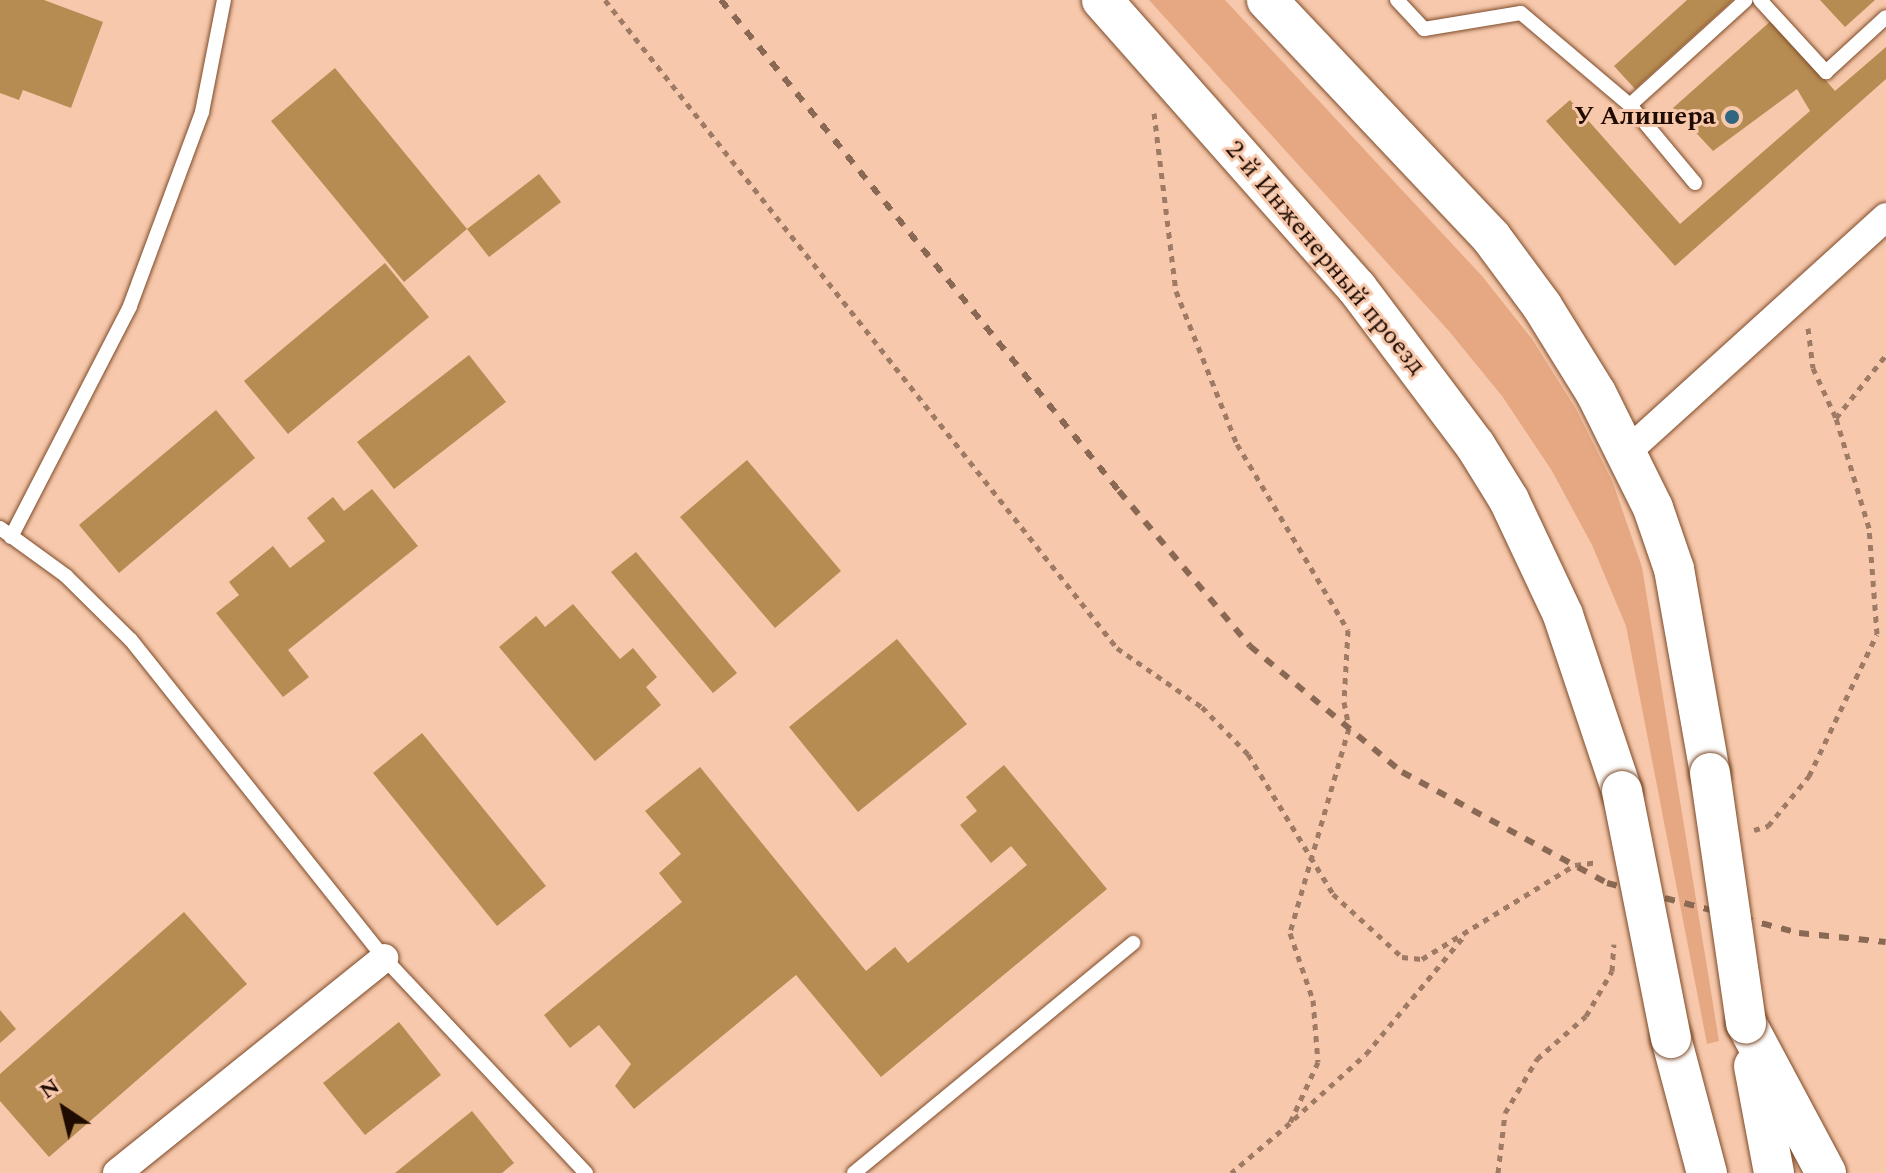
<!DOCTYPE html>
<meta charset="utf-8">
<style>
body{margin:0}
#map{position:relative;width:1886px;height:1173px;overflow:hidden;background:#f7c8ab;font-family:Spectral,serif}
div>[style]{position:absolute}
.green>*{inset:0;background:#e5a882}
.building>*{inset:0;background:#b78c52}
.path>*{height:5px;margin-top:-2.5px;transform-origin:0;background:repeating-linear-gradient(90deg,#9f7b66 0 6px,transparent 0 12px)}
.roads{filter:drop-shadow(0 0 2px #7d4b29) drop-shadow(0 0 2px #7d4b29)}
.service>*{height:14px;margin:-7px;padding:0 7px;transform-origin:7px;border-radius:7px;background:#fff}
.minor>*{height:28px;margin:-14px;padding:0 14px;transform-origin:14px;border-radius:14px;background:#fff}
.secondary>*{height:40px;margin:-20px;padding:0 20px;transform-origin:20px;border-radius:20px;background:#fff}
.rail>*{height:6px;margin-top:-3px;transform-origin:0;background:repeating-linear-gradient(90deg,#896854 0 10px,transparent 0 20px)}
.bridges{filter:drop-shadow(0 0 2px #7d4b29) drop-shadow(0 0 2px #7d4b29)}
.secondary-bridge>*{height:40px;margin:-20px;padding:0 20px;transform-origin:20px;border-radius:20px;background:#fff}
.dots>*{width:22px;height:22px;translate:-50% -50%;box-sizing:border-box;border:4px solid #f7c8ab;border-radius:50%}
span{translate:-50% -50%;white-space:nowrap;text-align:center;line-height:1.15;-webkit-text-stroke:6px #f7c8ab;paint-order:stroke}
.poi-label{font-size:26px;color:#1f0b01;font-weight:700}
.right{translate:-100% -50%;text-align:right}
.street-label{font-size:26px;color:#1f0b01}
.north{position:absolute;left:24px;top:1069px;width:80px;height:80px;-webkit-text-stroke:6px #f7c8ab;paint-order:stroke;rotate:325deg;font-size:22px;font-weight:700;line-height:32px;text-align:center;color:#1f0b01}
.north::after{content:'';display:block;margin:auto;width:28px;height:36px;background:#1f0b01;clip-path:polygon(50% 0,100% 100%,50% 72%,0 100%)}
</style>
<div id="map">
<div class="green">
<i style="clip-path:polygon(1149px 0,1225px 0,1482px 276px,1532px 339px,1576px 409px,1613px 483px,1642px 567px,1719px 1041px,1707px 1044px,1626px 626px,1592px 545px,1552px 471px,1502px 396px,1448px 330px)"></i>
</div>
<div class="building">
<i style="clip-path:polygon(0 0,44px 0,103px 22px,71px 108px,23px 90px,19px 100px,0 93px)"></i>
<i style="clip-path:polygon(1687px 0,1733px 0,1635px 89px,1614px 66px)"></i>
<i style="clip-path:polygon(1820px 0,1875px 0,1845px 27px)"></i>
<i style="clip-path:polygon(1773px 19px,1835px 91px,1886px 47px,1886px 79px,1675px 266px,1546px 121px,1570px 100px,1680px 224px,1810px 111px,1797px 89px,1713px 151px,1673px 108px)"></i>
<i style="clip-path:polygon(335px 68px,467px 229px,404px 282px,271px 121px)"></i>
<i style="clip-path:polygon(539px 174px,561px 202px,489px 257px,467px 229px)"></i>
<i style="clip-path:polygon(385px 263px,429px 317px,288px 434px,244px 381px)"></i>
<i style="clip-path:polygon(469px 355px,506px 402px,394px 489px,357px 442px)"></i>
<i style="clip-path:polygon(216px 410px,255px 458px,119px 573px,79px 525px)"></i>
<i style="clip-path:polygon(747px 460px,841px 571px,775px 628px,680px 517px)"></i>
<i style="clip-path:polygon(372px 489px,418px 546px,288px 650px,309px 677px,283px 697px,216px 613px,239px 595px,229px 582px,273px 546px,290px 568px,325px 541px,307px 518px,333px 497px,344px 511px)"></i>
<i style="clip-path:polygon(636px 552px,737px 673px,713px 693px,611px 572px)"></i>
<i style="clip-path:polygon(573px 604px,620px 659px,633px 648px,657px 677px,646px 687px,661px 705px,595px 761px,499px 647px,536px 616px,545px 627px)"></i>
<i style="clip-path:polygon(897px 639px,967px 724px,858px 812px,789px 727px)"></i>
<i style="clip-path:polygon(422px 733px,546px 886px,497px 926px,373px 773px)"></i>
<i style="clip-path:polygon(1004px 765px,1107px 889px,881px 1077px,796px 975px,634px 1109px,615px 1086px,631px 1064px,599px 1025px,570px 1048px,544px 1015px,682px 902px,659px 873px,681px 854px,645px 811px,700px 767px,866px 971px,895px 947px,908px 963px,1027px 865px,1011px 846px,991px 863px,960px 825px,977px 811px,966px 797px)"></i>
<i style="clip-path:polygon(184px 912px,247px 984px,49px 1157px,0 1101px,0 1074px)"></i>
<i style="clip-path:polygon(0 1010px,16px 1029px,0 1043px)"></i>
<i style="clip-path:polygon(399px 1022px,441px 1075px,365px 1135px,323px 1083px)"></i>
<i style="clip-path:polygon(472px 1111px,514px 1163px,502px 1173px,395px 1173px)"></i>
</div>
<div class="path">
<i style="left:605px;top:0;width:826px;rotate:51.69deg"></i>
<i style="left:1117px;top:648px;width:103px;rotate:34.8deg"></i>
<i style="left:1202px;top:707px;width:66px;rotate:45.6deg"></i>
<i style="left:1248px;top:754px;width:164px;rotate:58.7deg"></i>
<i style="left:1333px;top:894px;width:93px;rotate:42.4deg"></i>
<i style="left:1402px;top:957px;width:20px;rotate:6deg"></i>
<i style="left:1422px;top:959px;width:180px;rotate:-31.6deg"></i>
<i style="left:1575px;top:865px;width:24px;rotate:-7deg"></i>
<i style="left:1154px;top:113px;width:179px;rotate:83deg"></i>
<i style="left:1176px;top:291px;width:165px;rotate:68.3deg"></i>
<i style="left:1237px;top:444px;width:217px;rotate:59.2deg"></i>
<i style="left:1348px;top:630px;width:72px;rotate:93.2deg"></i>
<i style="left:1344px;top:702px;width:26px;rotate:79deg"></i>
<i style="left:1349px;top:728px;width:213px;rotate:106.1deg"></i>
<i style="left:1290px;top:933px;width:71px;rotate:71.1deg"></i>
<i style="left:1313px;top:1000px;width:62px;rotate:85.4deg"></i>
<i style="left:1318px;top:1062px;width:67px;rotate:114.7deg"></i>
<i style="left:1290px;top:1123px;width:77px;rotate:139.7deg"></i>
<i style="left:1808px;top:328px;width:40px;rotate:82.9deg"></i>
<i style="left:1813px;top:368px;width:55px;rotate:65.3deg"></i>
<i style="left:1754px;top:830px;width:15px;rotate:-16deg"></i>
<i style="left:1768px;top:826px;width:65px;rotate:-50.6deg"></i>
<i style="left:1809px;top:776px;width:157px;rotate:-64.4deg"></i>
<i style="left:1877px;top:634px;width:106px;rotate:-94.3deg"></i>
<i style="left:1869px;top:528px;width:115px;rotate:-106.7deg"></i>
<i style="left:1836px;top:418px;width:80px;rotate:-51.6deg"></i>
<i style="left:1294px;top:1119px;width:97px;rotate:-42.1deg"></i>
<i style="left:1366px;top:1054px;width:152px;rotate:-50.3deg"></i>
<i style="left:1498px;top:1173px;width:60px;rotate:-83.3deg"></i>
<i style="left:1505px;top:1113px;width:63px;rotate:-59.3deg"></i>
<i style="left:1537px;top:1059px;width:65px;rotate:-41.3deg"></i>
<i style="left:1586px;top:1016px;width:52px;rotate:-60deg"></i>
<i style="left:1612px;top:971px;width:27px;rotate:-86deg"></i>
</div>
<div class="roads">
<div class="service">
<i style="left:1397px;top:0;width:40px;rotate:47deg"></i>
<i style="left:1424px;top:29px;width:98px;rotate:-9.4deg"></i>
<i style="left:1521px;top:13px;width:143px;rotate:40.2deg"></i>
<i style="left:1760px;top:0;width:98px;rotate:47.5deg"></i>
<i style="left:1826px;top:72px;width:81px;rotate:-42.5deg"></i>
<i style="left:1695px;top:183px;width:102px;rotate:-129.8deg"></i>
<i style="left:1630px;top:105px;width:156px;rotate:-42.2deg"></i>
<i style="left:0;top:528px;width:82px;rotate:36deg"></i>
<i style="left:66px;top:576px;width:91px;rotate:44.6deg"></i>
<i style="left:131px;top:640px;width:406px;rotate:51.5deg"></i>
<i style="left:384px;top:958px;width:295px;rotate:46.8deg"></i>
<i style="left:11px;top:537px;width:260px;rotate:-62.7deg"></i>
<i style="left:130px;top:306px;width:207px;rotate:-69.6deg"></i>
<i style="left:202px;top:112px;width:114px;rotate:-78.9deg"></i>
<i style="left:854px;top:1173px;width:362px;rotate:-39.5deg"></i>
</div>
<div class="minor">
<i style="left:1628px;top:451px;width:348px;rotate:-42.2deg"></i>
<i style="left:117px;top:1173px;width:343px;rotate:-38.8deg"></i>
</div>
<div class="secondary">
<i style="left:1102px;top:0;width:385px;rotate:48.5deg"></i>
<i style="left:1357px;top:288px;width:196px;rotate:53.1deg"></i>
<i style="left:1475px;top:445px;width:65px;rotate:58.3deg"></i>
<i style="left:1509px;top:500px;width:127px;rotate:64.8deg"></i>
<i style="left:1563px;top:615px;width:186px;rotate:71.5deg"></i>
<i style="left:1267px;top:0;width:326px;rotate:46.6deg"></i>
<i style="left:1491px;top:237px;width:86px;rotate:53.5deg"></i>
<i style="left:1542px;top:306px;width:102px;rotate:58.2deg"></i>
<i style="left:1596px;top:393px;width:128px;rotate:63.6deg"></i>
<i style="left:1653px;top:508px;width:65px;rotate:71deg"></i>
<i style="left:1674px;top:569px;width:207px;rotate:80deg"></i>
<i style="left:1746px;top:1023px;width:170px;rotate:61.9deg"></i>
<i style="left:1671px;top:1038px;width:140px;rotate:75.1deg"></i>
<i style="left:1754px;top:1066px;width:109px;rotate:79.4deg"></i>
</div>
</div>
<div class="rail">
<i style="left:721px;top:0;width:632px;rotate:50.97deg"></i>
<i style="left:1119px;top:491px;width:203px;rotate:49.8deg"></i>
<i style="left:1250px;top:646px;width:197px;rotate:39.7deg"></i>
<i style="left:1402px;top:772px;width:233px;rotate:28.4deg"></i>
<i style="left:1607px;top:883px;width:198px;rotate:14.6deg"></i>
<i style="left:1799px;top:933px;width:87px;rotate:5.9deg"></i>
</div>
<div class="bridges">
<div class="secondary-bridge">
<i style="left:1710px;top:773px;width:253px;rotate:81.8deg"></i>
<i style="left:1622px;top:791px;width:252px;rotate:78.8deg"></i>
</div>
</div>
<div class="dots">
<i style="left:1732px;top:117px;background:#306681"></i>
</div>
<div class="poi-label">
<span class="right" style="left:1716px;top:117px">У Алишера</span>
</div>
<div class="street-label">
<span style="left:1325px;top:258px;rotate:50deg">2-й Инженерный проезд</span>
</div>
<div class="north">N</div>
</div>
